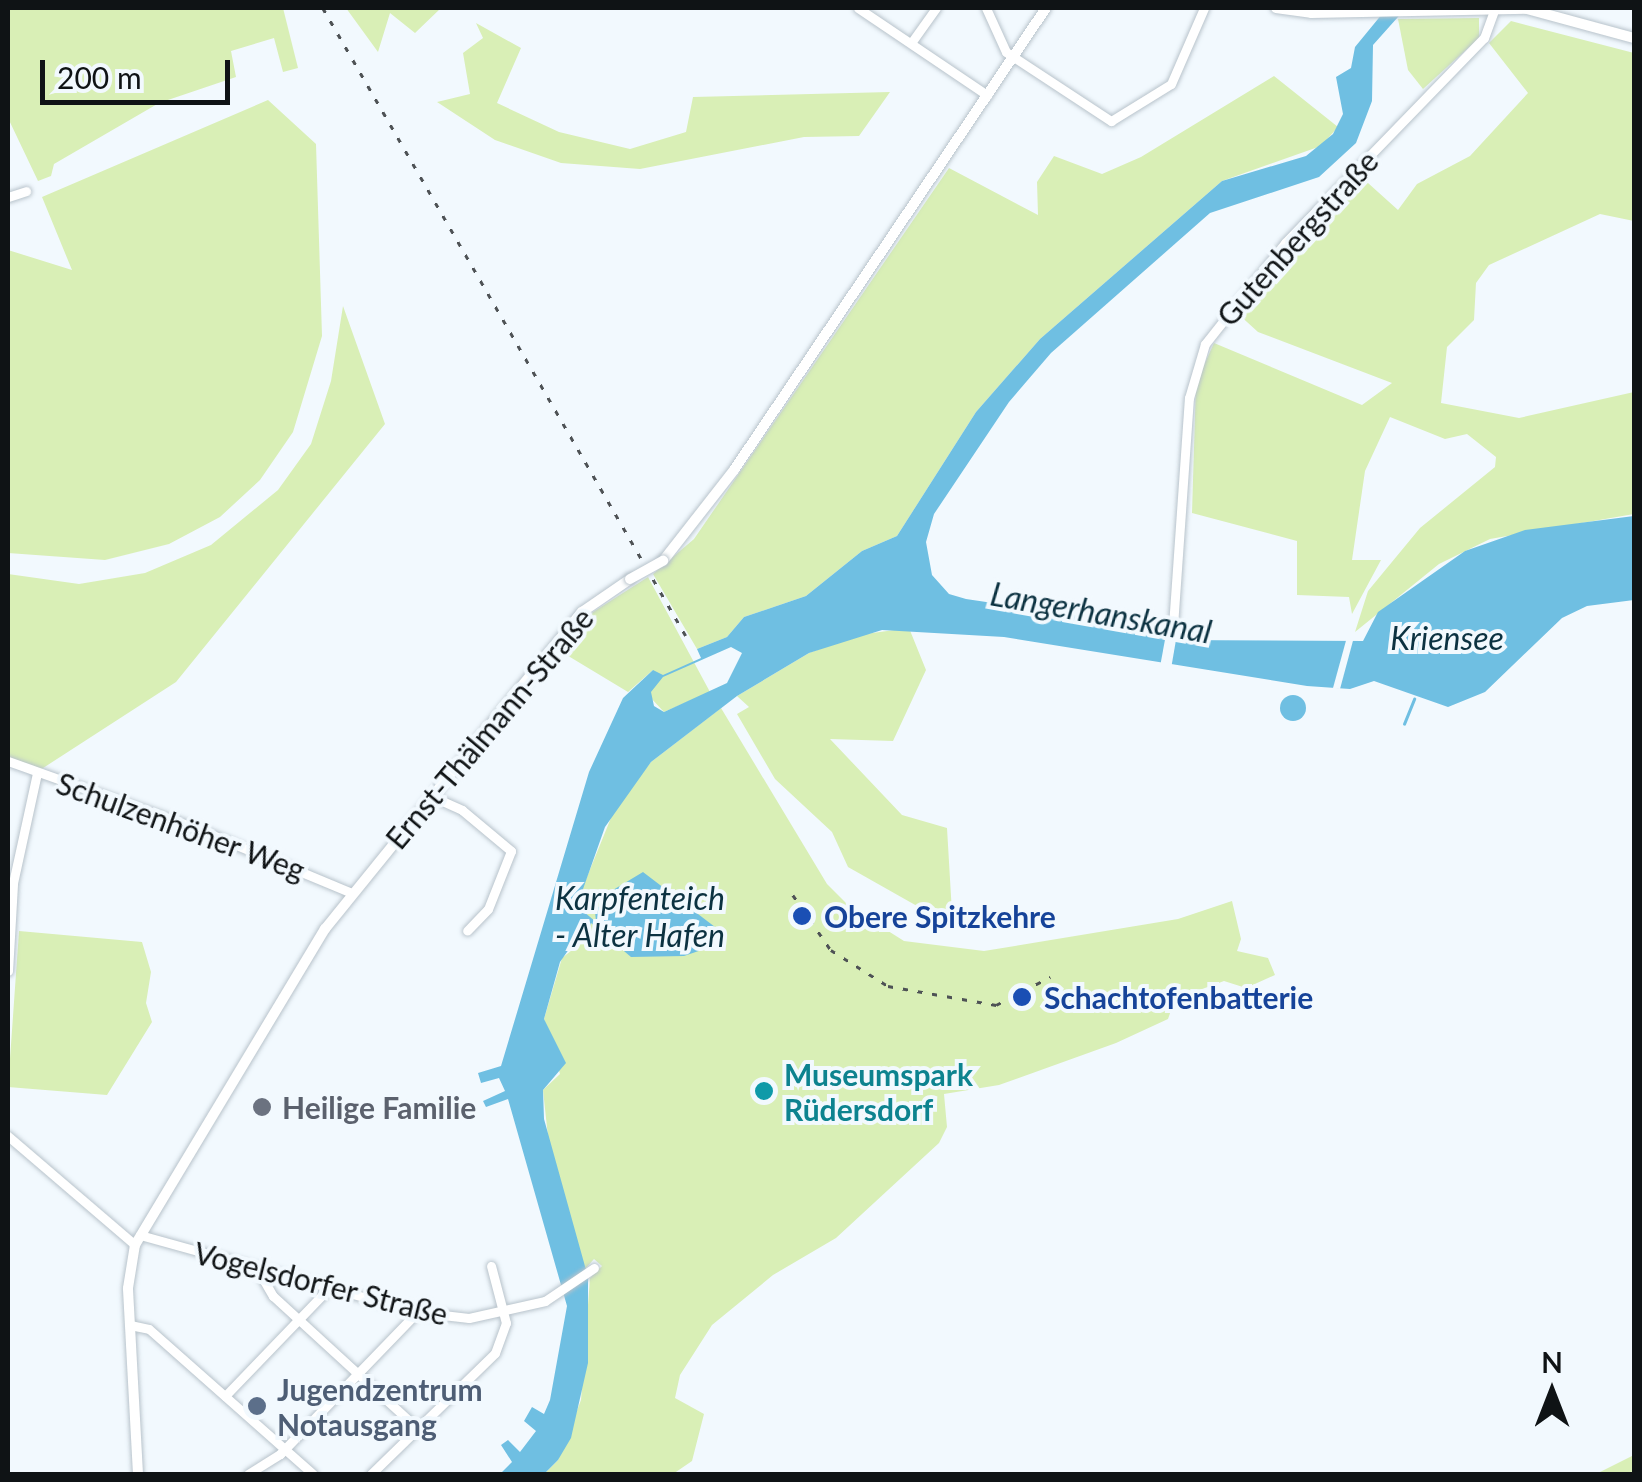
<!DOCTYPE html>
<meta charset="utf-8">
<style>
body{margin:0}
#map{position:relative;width:1642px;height:1482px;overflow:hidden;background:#f2f9fe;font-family:Lato,sans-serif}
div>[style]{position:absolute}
.green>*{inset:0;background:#d9efb6}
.water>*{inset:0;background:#6fbfe2}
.round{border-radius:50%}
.pier>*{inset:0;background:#f2f9fe}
.stream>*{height:2.5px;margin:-1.25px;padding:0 1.25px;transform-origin:1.25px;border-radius:1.25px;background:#6fbfe2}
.roads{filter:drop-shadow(0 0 2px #b8c3cb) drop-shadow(0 0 2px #b8c3cb)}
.minor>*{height:9px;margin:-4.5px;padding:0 4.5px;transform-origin:4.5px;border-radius:4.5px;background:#fff}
.major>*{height:10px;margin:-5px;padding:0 5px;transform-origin:5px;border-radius:5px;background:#fff}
.rail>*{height:2.5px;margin-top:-1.25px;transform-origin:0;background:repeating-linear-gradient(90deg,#4e5255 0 5px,transparent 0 15px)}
.bridges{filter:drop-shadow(0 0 2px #b8c3cb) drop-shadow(0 0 2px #b8c3cb)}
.major-bridge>*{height:10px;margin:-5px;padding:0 5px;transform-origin:5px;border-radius:5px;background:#fff}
.dots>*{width:28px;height:28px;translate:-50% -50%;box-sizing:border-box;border:5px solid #f2f9fe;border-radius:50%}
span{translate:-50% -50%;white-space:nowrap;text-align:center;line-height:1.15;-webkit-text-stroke:8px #f2f9fe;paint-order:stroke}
.street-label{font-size:30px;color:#0f1315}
.transit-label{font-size:30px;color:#164399;font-weight:700}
.left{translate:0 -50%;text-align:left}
.culture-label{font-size:30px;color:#0d838f;font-weight:700}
.worship-label{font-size:30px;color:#5b616d;font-weight:700}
.service-label{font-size:30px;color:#4e5e75;font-weight:700}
.water-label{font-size:32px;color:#0c3241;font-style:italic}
.frame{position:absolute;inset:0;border:10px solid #0f1315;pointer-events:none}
.north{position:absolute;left:1502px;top:1342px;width:100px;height:100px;-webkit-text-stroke:8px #f2f9fe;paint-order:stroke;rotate:0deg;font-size:28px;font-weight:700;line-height:40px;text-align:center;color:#0f1315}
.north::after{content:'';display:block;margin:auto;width:35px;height:45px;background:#0f1315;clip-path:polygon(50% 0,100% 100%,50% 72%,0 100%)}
.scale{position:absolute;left:40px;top:60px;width:190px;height:45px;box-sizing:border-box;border:5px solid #0f1315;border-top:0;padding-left:12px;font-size:30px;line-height:35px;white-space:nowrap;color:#0f1315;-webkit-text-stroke:8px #f2f9fe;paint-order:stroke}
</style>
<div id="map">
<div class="green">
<i style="clip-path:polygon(8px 8px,283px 8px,298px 68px,283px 72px,274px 38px,231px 51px,236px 77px,159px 103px,54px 164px,51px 176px,38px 181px,8px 118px)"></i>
<i style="clip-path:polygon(346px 8px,441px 8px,415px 33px,390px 13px,378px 52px)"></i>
<i style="clip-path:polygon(1479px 18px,1479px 38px,1423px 89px,1408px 70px,1398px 19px)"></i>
<i style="clip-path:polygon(1511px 21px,1634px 53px,1634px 221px,1600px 214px,1489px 265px,1476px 283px,1474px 320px,1447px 347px,1441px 403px,1519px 418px,1634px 392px,1634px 514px,1490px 539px,1439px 564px,1355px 632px,1368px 591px,1420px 528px,1495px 467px,1496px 457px,1467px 434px,1445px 439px,1390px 417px,1365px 471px,1352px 560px,1381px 560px,1352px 614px,1349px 597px,1297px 595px,1297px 541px,1192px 513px,1196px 383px,1214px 343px,1362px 405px,1392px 383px,1258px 332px,1236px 312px,1358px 174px,1398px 210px,1417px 184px,1470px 156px,1528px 93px,1489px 43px)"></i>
<i style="clip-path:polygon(476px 23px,521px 48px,497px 103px,559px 132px,630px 149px,686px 132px,693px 97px,890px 92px,859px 136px,804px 137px,640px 169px,561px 163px,495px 140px,437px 102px,470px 94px,463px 53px,483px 38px)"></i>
<i style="clip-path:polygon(1274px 76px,1338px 127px,1321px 146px,1222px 181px,1040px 339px,976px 412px,897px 536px,862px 551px,806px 596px,744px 617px,727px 637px,697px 649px,653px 574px,694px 539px,949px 168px,1038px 215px,1037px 182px,1054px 156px,1102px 174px,1141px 157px)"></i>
<i style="clip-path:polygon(268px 100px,316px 144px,322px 336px,293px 432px,260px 480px,220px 517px,169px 544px,105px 560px,8px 553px,8px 250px,72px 270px,42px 197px)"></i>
<i style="clip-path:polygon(343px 306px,385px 424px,176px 682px,40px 770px,8px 757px,8px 574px,79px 584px,145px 573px,211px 545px,278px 490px,311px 444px,331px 381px)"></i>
<i style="clip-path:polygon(648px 577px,710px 692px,664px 712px,650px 697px,653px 670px,628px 692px,565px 654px,593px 612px)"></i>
<i style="clip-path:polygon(909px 628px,926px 670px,893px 741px,830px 739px,902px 815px,947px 828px,952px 913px,917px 906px,848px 867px,832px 832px,775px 779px,737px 714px,749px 707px,737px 696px,809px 653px,858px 635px)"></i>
<i style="clip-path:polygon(721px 708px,827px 884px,850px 907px,904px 941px,984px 951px,1178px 919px,1232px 901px,1241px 939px,1237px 951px,1268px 958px,1275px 975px,1246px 988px,1224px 981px,1175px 999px,1168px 1019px,1116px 1043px,999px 1085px,944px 1094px,947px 1127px,939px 1143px,836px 1238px,773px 1275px,712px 1325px,680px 1375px,675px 1398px,704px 1414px,692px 1461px,673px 1474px,544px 1474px,558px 1460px,581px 1400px,590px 1278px,602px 1266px,594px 1259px,585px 1269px,549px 1146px,543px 1090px,560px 1074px,544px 1019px,562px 958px,586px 939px,591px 922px,578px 899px,615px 808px,651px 762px)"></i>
<i style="clip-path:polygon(19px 931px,142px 942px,151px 972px,146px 1003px,152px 1022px,107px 1095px,8px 1087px)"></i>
<i style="clip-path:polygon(1634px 1455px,1634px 1474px,1597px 1474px,1598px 1473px)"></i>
</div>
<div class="water">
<i style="clip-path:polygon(evenodd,1387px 8px,1406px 8px,1373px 45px,1372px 101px,1356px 143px,1319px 177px,1210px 213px,1051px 353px,1009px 402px,934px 514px,926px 542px,932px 575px,949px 594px,966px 599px,1148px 626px,1165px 640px,1363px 641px,1378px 612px,1465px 551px,1525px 530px,1634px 516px,1634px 600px,1587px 606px,1562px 618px,1485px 692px,1448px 707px,1374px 681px,1350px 689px,1307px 686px,1004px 637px,882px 630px,809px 653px,737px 696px,651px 762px,605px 827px,577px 906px,596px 922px,595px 911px,613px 890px,643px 872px,715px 927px,719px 944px,684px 956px,631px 957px,591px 923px,586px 939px,574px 942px,560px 962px,544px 1019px,566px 1063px,543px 1090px,544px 1119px,588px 1277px,588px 1363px,571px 1438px,558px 1460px,544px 1474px,500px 1474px,512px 1462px,501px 1445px,508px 1440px,520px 1452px,536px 1431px,524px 1421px,532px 1407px,544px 1414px,550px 1400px,567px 1306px,508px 1099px,486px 1107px,483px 1101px,505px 1091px,499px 1078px,481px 1083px,478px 1073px,501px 1066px,589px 772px,623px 698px,653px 670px,663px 675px,701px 658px,697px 649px,727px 637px,744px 617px,806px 596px,862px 551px,897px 536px,976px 412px,1040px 339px,1222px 181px,1306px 156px,1333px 134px,1343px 114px,1336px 77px,1351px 68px,1355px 47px,1387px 8px,731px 647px,742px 653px,727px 683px,664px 712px,654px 706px,651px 692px,663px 677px,731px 647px)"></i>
<i class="round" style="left:1280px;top:695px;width:26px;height:26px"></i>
</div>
<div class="pier">
<i style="clip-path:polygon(1166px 634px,1177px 634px,1171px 669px,1160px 667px)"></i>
<i style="clip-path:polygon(1347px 637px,1354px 637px,1340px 689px,1333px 688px)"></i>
</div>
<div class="stream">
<i style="left:1404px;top:724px;width:27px;rotate:-68deg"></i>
</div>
<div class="roads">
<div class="minor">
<i style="left:858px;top:8px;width:156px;rotate:34deg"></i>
<i style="left:986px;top:8px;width:48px;rotate:65.6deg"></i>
<i style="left:1006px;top:52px;width:126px;rotate:33.3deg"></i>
<i style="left:1111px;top:121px;width:70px;rotate:-31.7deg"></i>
<i style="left:1171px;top:84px;width:83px;rotate:-66.5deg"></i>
<i style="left:911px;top:43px;width:43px;rotate:-54.5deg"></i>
<i style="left:8px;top:197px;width:19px;rotate:-18deg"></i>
<i style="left:1173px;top:626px;width:229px;rotate:-86deg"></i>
<i style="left:1189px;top:398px;width:56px;rotate:-73.5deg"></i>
<i style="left:1205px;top:344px;width:129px;rotate:-51.6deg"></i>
<i style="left:1285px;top:243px;width:286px;rotate:-45.9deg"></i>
<i style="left:1484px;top:38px;width:32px;rotate:-70deg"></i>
<i style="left:8px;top:761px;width:202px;rotate:19.7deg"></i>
<i style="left:198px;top:829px;width:167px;rotate:22.6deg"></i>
<i style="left:431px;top:796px;width:34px;rotate:24deg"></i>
<i style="left:462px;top:810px;width:64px;rotate:39.9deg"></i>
<i style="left:511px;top:851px;width:62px;rotate:111.6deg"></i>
<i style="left:488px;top:909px;width:30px;rotate:134deg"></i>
<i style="left:8px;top:971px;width:88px;rotate:-86.7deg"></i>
<i style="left:13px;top:883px;width:113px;rotate:-77.7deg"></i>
<i style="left:8px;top:1136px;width:167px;rotate:40.6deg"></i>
<i style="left:140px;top:1235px;width:288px;rotate:15.5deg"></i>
<i style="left:417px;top:1312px;width:52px;rotate:6.6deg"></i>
<i style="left:469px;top:1318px;width:78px;rotate:-12.6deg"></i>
<i style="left:545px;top:1301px;width:59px;rotate:-34deg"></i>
<i style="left:259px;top:1272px;width:28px;rotate:60deg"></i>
<i style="left:273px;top:1296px;width:195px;rotate:42.5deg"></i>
<i style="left:130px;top:1325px;width:19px;rotate:12deg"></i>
<i style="left:149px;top:1329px;width:219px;rotate:41.5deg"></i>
<i style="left:225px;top:1396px;width:149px;rotate:-46.1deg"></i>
<i style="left:248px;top:1474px;width:38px;rotate:-32deg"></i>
<i style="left:280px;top:1454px;width:197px;rotate:-46deg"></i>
<i style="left:371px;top:1474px;width:173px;rotate:-44.3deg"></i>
<i style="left:495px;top:1353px;width:32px;rotate:-70deg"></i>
<i style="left:506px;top:1323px;width:59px;rotate:-104.7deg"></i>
</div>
<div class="major">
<i style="left:1276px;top:8px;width:35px;rotate:8deg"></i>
<i style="left:1311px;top:13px;width:216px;rotate:-1.1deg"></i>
<i style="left:1527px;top:9px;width:111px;rotate:15.2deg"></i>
<i style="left:663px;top:561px;width:115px;rotate:-52deg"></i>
<i style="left:734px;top:470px;width:557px;rotate:-55.97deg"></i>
<i style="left:138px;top:1474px;width:186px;rotate:-93.1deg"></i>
<i style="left:128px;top:1288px;width:44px;rotate:-80.8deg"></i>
<i style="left:135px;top:1245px;width:369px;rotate:-59deg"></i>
<i style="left:325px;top:929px;width:408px;rotate:-51deg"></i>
<i style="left:582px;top:612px;width:58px;rotate:-34.5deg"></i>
</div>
</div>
<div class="rail">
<i style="left:323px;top:8px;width:725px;rotate:59.97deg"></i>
<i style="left:793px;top:895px;width:67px;rotate:55.4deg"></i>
<i style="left:831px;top:950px;width:67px;rotate:32.3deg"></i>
<i style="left:888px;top:986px;width:110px;rotate:10deg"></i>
<i style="left:996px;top:1005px;width:61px;rotate:-27.4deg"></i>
</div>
<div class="bridges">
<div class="major-bridge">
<i style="left:630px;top:579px;width:38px;rotate:-29deg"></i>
</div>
</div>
<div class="dots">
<i style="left:802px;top:916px;background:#1a4fb4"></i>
<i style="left:1022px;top:997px;background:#1a4fb4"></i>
<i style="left:764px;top:1091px;background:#0f9aa8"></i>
<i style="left:262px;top:1107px;background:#6b7280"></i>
<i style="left:257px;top:1406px;background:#5c6f8a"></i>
</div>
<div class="street-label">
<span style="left:1297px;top:238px;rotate:-48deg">Gutenbergstraße</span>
<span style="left:489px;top:728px;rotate:-50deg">Ernst-Thälmann-Straße</span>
<span style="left:181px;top:826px;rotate:20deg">Schulzenhöher Weg</span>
<span style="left:321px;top:1283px;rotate:14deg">Vogelsdorfer Straße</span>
</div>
<div class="transit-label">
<span class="left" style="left:824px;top:916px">Obere Spitzkehre</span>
<span class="left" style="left:1044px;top:997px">Schachtofenbatterie</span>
</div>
<div class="culture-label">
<span class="left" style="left:784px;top:1091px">Museumspark<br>Rüdersdorf</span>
</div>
<div class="worship-label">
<span class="left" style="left:282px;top:1107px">Heilige Familie</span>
</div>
<div class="service-label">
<span class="left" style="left:277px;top:1406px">Jugendzentrum<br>Notausgang</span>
</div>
<div class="water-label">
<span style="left:1101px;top:613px;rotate:10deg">Langerhanskanal</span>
<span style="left:1447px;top:638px">Kriensee</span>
<span style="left:640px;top:917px">Karpfenteich<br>- Alter Hafen</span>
</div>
<div class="frame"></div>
<div class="north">N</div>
<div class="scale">200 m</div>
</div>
